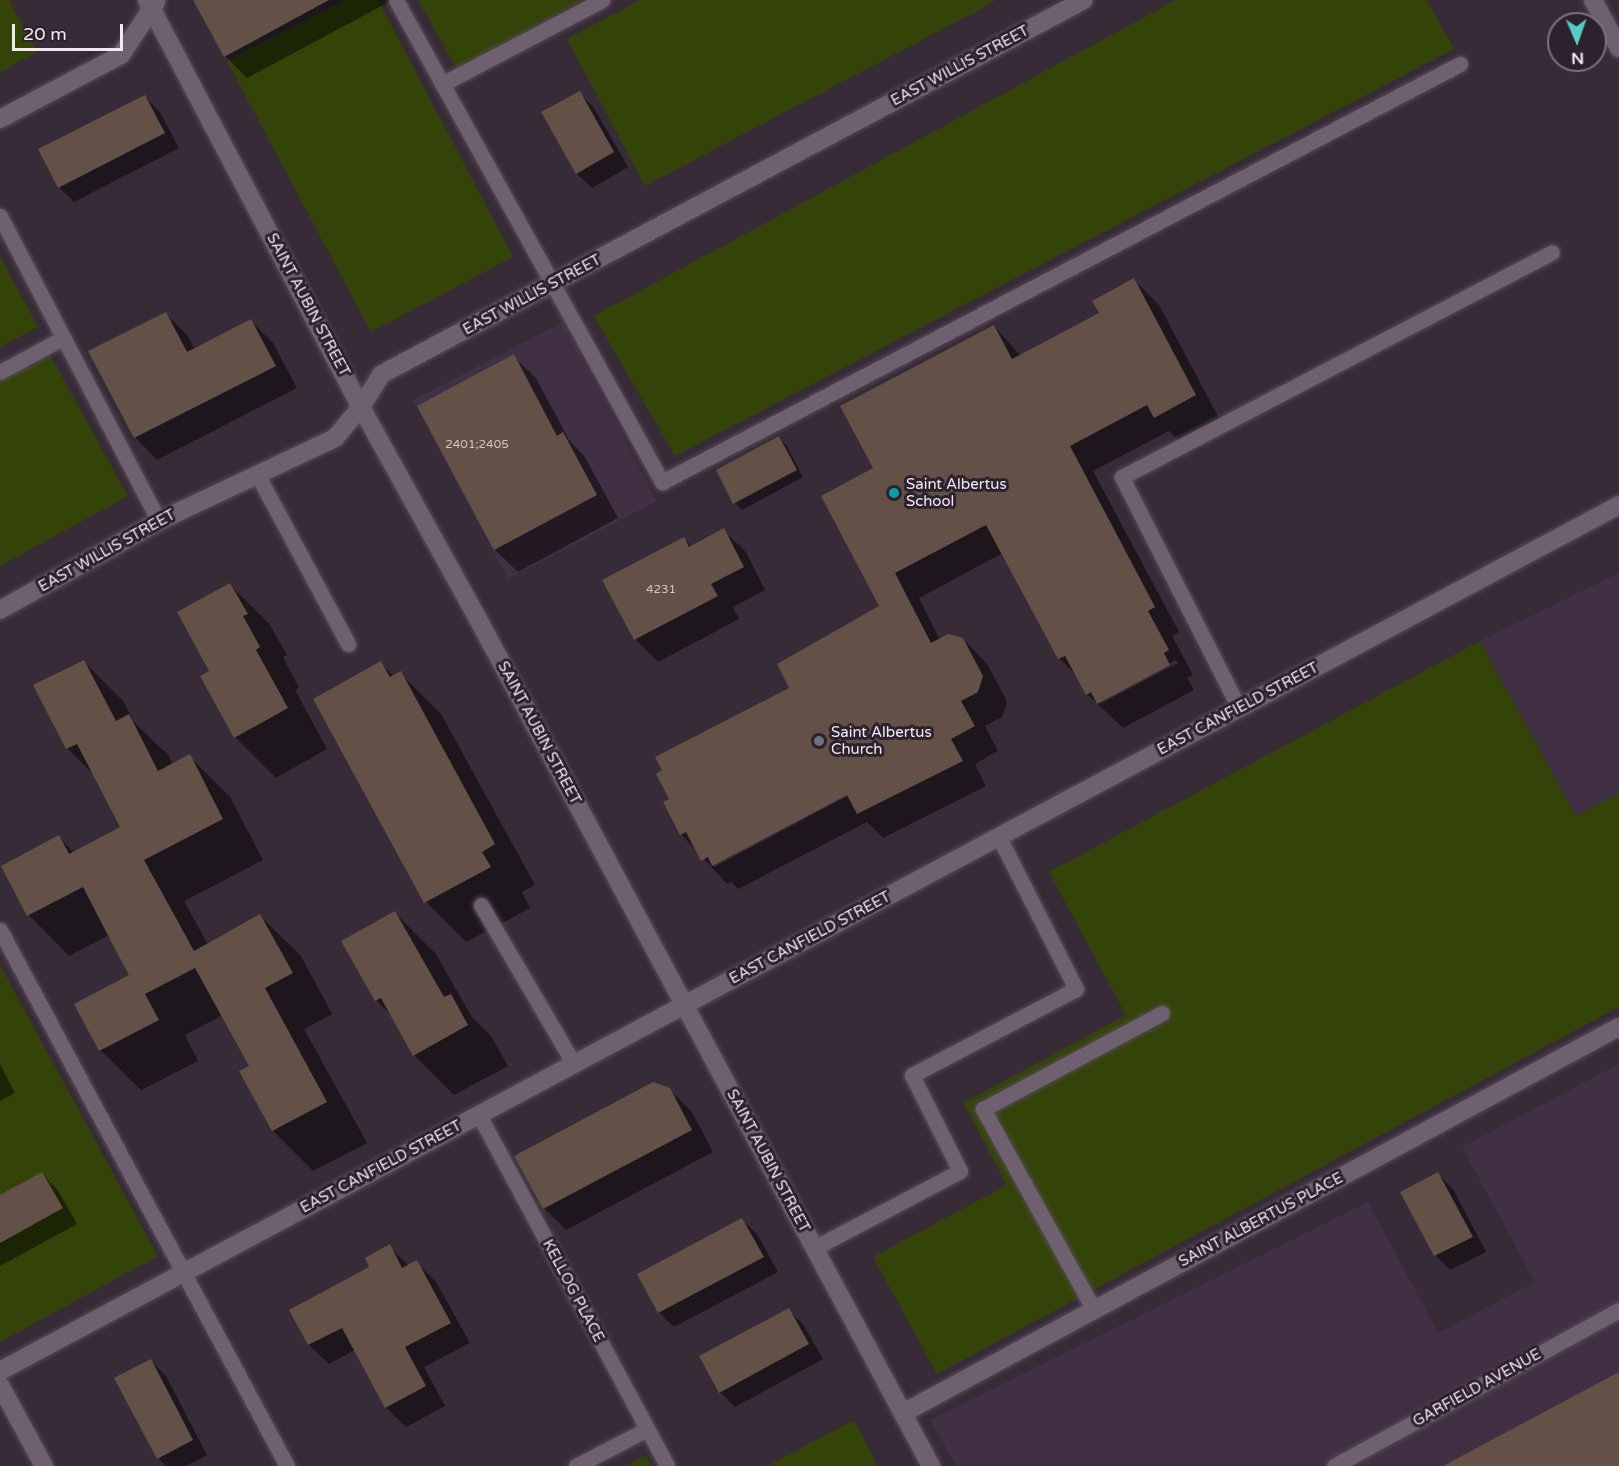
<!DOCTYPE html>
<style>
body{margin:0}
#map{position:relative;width:1619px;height:1466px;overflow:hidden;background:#372b38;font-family:"Varela Round",sans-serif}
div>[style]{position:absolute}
.built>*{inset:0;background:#413043}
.green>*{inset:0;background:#344409}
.shadow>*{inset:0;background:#0007}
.building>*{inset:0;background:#635147}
.roads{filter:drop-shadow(0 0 2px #554b56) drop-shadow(0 0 2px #554b56)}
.lane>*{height:15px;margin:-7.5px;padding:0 7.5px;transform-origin:7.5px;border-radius:7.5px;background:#6e606f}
.street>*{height:18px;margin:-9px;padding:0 9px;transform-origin:9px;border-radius:9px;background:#6e606f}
.secondary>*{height:18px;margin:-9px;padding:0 9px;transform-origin:9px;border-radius:9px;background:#6e606f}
.dots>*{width:16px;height:16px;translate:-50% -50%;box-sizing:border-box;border:3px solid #2d212e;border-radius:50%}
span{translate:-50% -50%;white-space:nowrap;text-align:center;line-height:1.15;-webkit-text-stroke:6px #2d212e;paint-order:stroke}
.number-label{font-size:12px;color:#cec3c7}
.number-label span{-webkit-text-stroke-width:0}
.street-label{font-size:15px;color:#f2e9f2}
.poi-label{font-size:15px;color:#f2e9f2}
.left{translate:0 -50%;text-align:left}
.north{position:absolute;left:1547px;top:12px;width:60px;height:60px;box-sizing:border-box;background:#2d212e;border:2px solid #7c717c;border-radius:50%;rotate:178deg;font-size:16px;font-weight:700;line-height:24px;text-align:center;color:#f2e9f2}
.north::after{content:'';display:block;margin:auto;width:21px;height:27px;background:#54cdc7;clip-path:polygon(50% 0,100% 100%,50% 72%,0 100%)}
.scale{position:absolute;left:12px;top:24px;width:111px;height:27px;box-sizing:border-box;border:3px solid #f2e9f2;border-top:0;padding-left:8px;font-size:18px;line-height:21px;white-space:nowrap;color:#f2e9f2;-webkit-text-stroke:4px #2d212e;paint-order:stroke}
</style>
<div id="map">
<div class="built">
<i style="clip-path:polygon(563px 322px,657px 501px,508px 579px,413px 400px)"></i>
<i style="clip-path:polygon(1619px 573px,1619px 794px,1576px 817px,1480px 641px)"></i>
<i style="clip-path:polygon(1619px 1064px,1619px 1466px,956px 1466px,931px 1420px,1368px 1202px,1438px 1333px,1535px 1282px,1462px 1147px)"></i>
</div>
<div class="green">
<i style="clip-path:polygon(0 0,9px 0,37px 52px,0 72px)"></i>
<i style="clip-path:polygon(344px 0,378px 0,513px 257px,371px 332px,227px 61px)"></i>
<i style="clip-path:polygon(418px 0,582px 0,457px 69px)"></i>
<i style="clip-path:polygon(640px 0,993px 0,994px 2px,645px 186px,567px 39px)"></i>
<i style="clip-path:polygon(1176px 0,1427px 0,1454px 49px,675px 456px,594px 316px)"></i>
<i style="clip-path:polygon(0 256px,38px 327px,0 347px)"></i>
<i style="clip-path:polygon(50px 355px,128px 496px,0 566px,0 382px)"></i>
<i style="clip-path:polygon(1480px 641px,1576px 816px,1619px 793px,1619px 1007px,937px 1374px,873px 1257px,1007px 1185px,963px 1103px,1126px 1015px,1049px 872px)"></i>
<i style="clip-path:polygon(0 965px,158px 1256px,0 1342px)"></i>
<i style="clip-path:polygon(854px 1420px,878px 1466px,767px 1466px)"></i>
<i style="clip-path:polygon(646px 1455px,652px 1466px,625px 1466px)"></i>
</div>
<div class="shadow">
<i style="clip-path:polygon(212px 0,388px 0,389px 2px,247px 78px,225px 56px)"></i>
<i style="clip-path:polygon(579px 93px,594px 108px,628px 167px,592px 188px,577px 174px)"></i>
<i style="clip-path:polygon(144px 96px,159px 111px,179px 148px,74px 202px,59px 187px)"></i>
<i style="clip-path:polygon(evenodd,1134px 280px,1159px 305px,1220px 420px,1179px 442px,1169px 431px,1093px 471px,1179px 632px,1172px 636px,1193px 675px,1187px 678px,1194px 690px,1123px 728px,1087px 694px,1078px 677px,1059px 658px,1003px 553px,919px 598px,940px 640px,963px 639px,988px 665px,1007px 702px,1002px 717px,985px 726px,998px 751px,975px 764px,986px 786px,883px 838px,867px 822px,738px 889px,731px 882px,727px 884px,681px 834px,671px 800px,881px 607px,875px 469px,994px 326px,1021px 356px,1101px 314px,1134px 280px,1176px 660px,1178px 663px,1100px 704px,1100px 701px,1176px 660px,1134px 280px,853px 790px,855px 792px,714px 867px,714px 863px,853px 790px)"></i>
<i style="clip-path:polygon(165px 313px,188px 336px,195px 350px,251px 321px,273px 343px,297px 388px,157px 460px,135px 437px)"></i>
<i style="clip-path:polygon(513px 356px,536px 378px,569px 440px,585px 457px,618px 518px,518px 572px,495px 550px,419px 407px)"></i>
<i style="clip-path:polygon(779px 438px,786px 445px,803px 477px,742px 510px,735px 503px)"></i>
<i style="clip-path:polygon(723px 530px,746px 552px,765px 590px,733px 607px,739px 619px,658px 662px,635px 639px,604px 581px,684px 539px,692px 547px)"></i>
<i style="clip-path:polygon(230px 585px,270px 625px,287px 655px,283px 657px,299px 688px,295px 690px,327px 749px,276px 778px,235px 737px,211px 671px)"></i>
<i style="clip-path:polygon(83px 661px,124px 702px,134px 722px,169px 756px,173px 765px,189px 756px,230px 797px,263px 860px,184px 901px,208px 945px,260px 916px,301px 956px,332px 1014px,304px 1029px,367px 1143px,313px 1171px,273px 1131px,241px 1072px,251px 1066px,223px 1015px,185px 1035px,198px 1061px,141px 1090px,100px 1050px,131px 976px,109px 935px,69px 956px,29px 915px,3px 867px,59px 837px,74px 853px,122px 828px,95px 776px,67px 748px)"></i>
<i style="clip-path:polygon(381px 663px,394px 677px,400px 673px,441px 714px,535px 885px,522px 892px,530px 908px,466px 942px,426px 902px)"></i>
<i style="clip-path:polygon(395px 913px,436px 954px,471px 1016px,491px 1036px,508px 1066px,454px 1095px,414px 1055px,392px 1016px,376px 1000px)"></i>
<i style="clip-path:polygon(0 1064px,15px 1093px,0 1101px)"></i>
<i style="clip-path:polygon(669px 1089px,692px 1112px,713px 1152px,566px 1230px,544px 1208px)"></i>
<i style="clip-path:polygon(42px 1174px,57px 1189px,77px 1224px,0 1266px,0 1197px)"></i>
<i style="clip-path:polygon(1438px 1174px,1453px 1189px,1486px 1252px,1450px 1270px,1435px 1255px,1402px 1192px)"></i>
<i style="clip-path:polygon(742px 1220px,757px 1234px,778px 1272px,674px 1327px,659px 1312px)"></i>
<i style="clip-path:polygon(389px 1246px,409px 1266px,416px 1262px,436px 1282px,470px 1343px,424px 1367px,445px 1406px,406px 1427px,386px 1407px,355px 1350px,329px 1364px,309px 1345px,291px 1310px,371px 1267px)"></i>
<i style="clip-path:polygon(788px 1310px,803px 1324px,823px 1359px,735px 1407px,720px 1392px)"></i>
<i style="clip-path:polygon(151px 1361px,166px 1376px,207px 1455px,186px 1466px,166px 1466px,158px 1458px)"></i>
</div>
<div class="building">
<i style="clip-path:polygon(193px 0,329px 0,224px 57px)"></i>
<i style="clip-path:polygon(580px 91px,614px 152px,576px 174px,541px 112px)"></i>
<i style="clip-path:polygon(145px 95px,165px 133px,58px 188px,38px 149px)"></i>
<i style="clip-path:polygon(1134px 278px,1196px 395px,1154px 418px,1147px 405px,1070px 446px,1155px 607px,1148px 611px,1169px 650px,1164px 653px,1170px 665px,1097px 704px,1091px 692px,1086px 695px,1065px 656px,1058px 659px,986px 525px,895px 573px,931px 643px,948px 634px,963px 638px,983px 676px,978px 692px,961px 701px,975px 726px,951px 739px,963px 761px,857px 814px,847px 795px,712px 866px,708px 857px,701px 861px,686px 832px,680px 835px,663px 802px,669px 799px,656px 774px,662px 770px,655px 757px,789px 688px,777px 664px,879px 606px,821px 496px,873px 468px,840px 406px,994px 325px,1012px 359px,1099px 313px,1092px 301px)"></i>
<i style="clip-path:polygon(166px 312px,187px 352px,251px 319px,276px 366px,134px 438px,88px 351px)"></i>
<i style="clip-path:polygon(514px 354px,557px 436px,563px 432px,597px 495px,494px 550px,417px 406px)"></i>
<i style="clip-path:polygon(779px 436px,797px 470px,733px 504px,716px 470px)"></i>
<i style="clip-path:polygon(724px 528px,744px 567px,711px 584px,718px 596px,634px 640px,602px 580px,684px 537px,689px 547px)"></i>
<i style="clip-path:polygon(230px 583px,248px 614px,243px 616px,260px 647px,256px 650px,288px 708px,234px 738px,200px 676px,209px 671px,177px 612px)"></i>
<i style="clip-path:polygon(84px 660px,116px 721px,129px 714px,158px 771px,190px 754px,223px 819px,144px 860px,194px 951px,260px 914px,293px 973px,265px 988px,327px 1102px,272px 1131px,239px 1071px,249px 1066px,195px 968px,145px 994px,159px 1020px,99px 1051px,74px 1004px,129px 975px,115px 949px,83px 887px,27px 916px,1px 866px,59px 835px,69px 854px,120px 827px,77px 744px,66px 749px,33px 685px)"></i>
<i style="clip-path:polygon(381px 661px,390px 677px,401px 671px,495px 844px,482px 852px,491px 867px,424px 903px,313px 699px)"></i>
<i style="clip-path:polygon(395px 911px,444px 997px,451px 994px,468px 1025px,413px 1056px,381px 998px,375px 1001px,341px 941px)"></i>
<i style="clip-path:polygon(653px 1082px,670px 1088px,692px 1130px,543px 1209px,514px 1156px)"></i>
<i style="clip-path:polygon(42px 1172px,63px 1208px,0 1243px,0 1195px)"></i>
<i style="clip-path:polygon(1438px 1172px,1473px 1237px,1434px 1256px,1400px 1192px)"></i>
<i style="clip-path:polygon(742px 1218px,764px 1257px,658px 1313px,637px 1274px)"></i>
<i style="clip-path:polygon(390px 1244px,402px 1268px,417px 1260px,451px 1323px,405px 1347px,426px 1386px,385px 1408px,342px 1328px,308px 1345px,289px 1310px,369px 1267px,365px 1258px)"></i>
<i style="clip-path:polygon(789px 1308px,809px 1344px,719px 1393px,699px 1356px)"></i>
<i style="clip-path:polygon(151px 1359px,193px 1440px,157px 1459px,114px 1378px)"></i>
<i style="clip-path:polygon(1619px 1372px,1619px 1466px,1443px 1466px)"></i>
</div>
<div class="roads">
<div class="lane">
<i style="left:396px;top:0;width:551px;rotate:61.11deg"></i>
<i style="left:662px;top:482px;width:901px;rotate:-27.65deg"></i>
<i style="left:442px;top:84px;width:181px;rotate:-27.7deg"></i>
<i style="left:0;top:216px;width:344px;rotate:62.5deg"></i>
<i style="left:0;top:372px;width:72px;rotate:-28.4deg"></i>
<i style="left:257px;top:474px;width:193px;rotate:61.8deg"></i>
<i style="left:1239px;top:708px;width:259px;rotate:-116.9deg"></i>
<i style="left:1122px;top:477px;width:485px;rotate:-27.6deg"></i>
<i style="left:481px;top:905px;width:184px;rotate:59.7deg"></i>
<i style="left:0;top:930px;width:608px;rotate:61.83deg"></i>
<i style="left:479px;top:1115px;width:398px;rotate:61.8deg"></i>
<i style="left:814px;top:1248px;width:165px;rotate:-27.8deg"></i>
<i style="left:960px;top:1171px;width:107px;rotate:-116.6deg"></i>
<i style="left:912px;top:1075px;width:185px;rotate:-27.7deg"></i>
<i style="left:1076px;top:989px;width:170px;rotate:-116.9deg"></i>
<i style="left:1094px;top:1310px;width:230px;rotate:-118.9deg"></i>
<i style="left:983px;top:1109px;width:203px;rotate:-28.2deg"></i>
<i style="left:576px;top:1466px;width:80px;rotate:-27.5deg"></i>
<i style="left:1334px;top:1466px;width:325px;rotate:-28.7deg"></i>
</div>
<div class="street">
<i style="left:147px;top:0;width:460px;rotate:62.3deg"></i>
<i style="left:361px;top:407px;width:242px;rotate:61.1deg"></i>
<i style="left:478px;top:619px;width:961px;rotate:61.86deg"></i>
<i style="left:0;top:119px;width:137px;rotate:-27.9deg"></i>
<i style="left:121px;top:55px;width:64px;rotate:-56.6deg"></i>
<i style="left:0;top:610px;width:182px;rotate:-29.2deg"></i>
<i style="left:159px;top:521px;width:195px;rotate:-25.2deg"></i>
<i style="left:335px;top:438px;width:40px;rotate:-50deg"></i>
<i style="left:361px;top:407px;width:39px;rotate:-58deg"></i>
<i style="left:382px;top:374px;width:795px;rotate:-28.05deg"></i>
<i style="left:0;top:1371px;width:1836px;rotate:-28.14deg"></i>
<i style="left:0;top:1385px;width:92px;rotate:61.5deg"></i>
<i style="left:903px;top:1413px;width:813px;rotate:-28.33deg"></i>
</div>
<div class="secondary">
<i style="left:1593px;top:0;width:55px;rotate:61.6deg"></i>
</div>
</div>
<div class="dots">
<i style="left:894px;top:493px;background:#0f9aa8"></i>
<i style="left:819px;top:741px;background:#6b7280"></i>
</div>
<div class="number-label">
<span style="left:477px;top:445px">2401;2405</span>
<span style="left:661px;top:590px">4231</span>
</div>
<div class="street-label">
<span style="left:960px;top:66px;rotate:-28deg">EAST WILLIS STREET</span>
<span style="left:532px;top:295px;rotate:-28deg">EAST WILLIS STREET</span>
<span style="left:308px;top:305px;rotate:62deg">SAINT AUBIN STREET</span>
<span style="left:107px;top:551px;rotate:-29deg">EAST WILLIS STREET</span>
<span style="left:1238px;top:709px;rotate:-28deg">EAST CANFIELD STREET</span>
<span style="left:539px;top:733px;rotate:62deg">SAINT AUBIN STREET</span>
<span style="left:810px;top:938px;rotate:-28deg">EAST CANFIELD STREET</span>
<span style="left:768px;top:1161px;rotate:62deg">SAINT AUBIN STREET</span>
<span style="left:381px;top:1167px;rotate:-28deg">EAST CANFIELD STREET</span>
<span style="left:1261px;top:1220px;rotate:-28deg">SAINT ALBERTUS PLACE</span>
<span style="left:573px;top:1291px;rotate:62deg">KELLOG PLACE</span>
<span style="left:1477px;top:1388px;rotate:-29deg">GARFIELD AVENUE</span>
</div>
<div class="poi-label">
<span class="left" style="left:906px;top:493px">Saint Albertus<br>School</span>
<span class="left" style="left:831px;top:741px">Saint Albertus<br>Church</span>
</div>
<div class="north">N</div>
<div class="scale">20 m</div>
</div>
